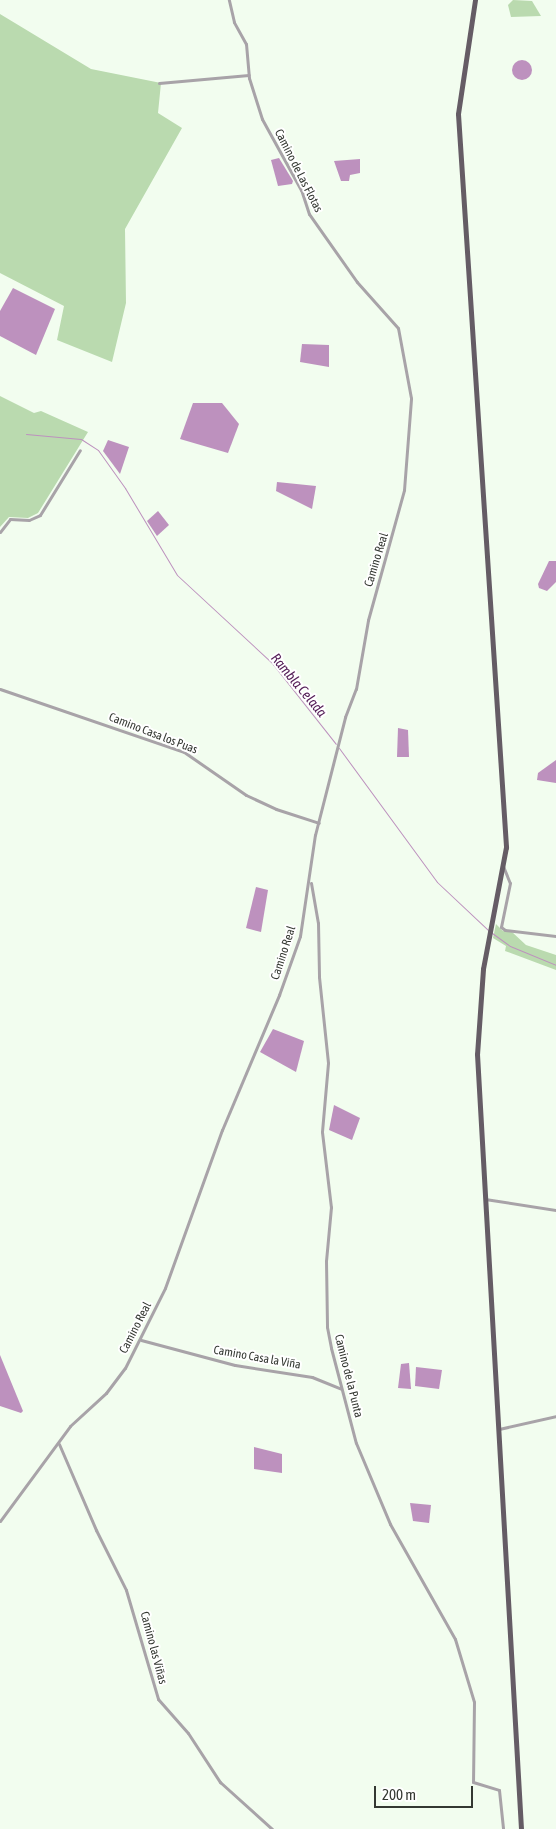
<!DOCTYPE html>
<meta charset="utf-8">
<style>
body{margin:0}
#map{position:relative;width:556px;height:1829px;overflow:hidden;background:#f2fdef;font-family:"Asap Condensed",sans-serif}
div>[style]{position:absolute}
.green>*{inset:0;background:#badaaf}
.water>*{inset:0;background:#bd91be}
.round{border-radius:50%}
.stream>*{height:1px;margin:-0.5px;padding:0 0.5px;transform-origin:0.5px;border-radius:0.5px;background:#bd91be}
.street>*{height:3px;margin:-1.5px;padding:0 1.5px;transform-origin:1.5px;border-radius:1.5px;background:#a8a3a8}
.primary>*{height:5px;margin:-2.5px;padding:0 2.5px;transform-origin:2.5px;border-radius:2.5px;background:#655c65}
span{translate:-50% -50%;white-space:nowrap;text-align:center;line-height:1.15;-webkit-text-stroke:4px #fff;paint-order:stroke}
.street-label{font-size:12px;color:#343832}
.water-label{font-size:14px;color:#562059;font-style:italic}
.scale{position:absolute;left:374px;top:1786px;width:99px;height:22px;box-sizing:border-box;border:2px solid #343832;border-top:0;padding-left:6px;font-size:15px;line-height:18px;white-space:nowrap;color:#343832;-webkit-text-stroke:4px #fff;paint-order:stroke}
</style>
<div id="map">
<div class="green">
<i style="clip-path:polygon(513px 0,532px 1px,541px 16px,511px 17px,508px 5px)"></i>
<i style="clip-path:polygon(0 14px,91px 69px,161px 83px,158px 113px,182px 128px,125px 229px,126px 303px,112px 362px,57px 340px,64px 306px,0 273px)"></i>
<i style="clip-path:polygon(0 396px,34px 413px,41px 411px,88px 432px,38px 513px,28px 518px,9px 517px,0 527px)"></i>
<i style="clip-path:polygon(496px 924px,503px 931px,512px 932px,526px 945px,556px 955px,556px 970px,505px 951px,506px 946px,493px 938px)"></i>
</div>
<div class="water">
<i class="round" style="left:512px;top:60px;width:20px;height:20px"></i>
<i style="clip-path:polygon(279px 158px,293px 181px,292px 184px,278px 186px,271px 160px)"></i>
<i style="clip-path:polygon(360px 159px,360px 173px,350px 175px,349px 181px,341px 181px,334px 161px)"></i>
<i style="clip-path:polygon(13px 288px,55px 309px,36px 355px,0 336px,0 311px)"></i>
<i style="clip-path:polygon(302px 344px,329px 345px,329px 367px,300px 362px)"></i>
<i style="clip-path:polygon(193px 403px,222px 403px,239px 424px,228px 453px,180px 439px)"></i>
<i style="clip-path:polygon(108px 440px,129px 447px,120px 474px,103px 451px)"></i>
<i style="clip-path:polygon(277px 482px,316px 486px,312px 509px,276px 491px)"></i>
<i style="clip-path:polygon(158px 511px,169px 525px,157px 536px,147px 521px)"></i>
<i style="clip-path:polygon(549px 561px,556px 561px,556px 582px,547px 591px,539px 588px,538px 584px)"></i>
<i style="clip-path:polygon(398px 728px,408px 730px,409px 757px,397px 757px)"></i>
<i style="clip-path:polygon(556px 760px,556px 783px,537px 780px,538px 773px)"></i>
<i style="clip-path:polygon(256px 887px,268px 890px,261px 932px,246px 928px)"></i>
<i style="clip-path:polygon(273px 1029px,304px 1041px,296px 1072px,260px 1052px)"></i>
<i style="clip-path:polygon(334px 1105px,360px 1118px,352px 1140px,329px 1130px)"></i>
<i style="clip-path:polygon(0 1355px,23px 1411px,21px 1413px,0 1406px)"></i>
<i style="clip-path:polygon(409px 1363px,411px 1389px,398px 1388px,401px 1364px)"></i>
<i style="clip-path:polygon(416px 1367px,442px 1370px,439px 1389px,415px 1386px)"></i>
<i style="clip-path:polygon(254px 1447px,282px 1454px,282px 1473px,254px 1469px)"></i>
<i style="clip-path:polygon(410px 1503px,431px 1505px,429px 1523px,413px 1521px)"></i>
</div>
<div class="stream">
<i style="left:26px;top:434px;width:55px;rotate:5.2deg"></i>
<i style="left:81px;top:439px;width:20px;rotate:33deg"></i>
<i style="left:98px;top:450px;width:47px;rotate:54.6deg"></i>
<i style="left:125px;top:488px;width:101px;rotate:59.1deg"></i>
<i style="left:177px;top:575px;width:129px;rotate:42.8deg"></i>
<i style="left:272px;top:663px;width:103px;rotate:51.7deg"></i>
<i style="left:339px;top:748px;width:166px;rotate:53.8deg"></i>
<i style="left:437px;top:882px;width:71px;rotate:43.3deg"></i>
<i style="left:492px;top:933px;width:22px;rotate:36deg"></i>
<i style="left:510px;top:946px;width:50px;rotate:22.4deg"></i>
</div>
<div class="street">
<i style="left:159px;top:83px;width:90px;rotate:-5.1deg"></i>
<i style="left:0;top:532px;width:16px;rotate:-52deg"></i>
<i style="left:10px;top:519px;width:19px;rotate:3deg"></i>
<i style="left:29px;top:520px;width:12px;rotate:-24deg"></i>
<i style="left:40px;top:515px;width:76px;rotate:-58.4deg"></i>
<i style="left:0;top:689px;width:194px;rotate:18.9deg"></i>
<i style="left:184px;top:752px;width:75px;rotate:34.7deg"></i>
<i style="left:246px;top:795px;width:33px;rotate:25deg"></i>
<i style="left:276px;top:809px;width:45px;rotate:18deg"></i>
<i style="left:503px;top:866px;width:18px;rotate:68deg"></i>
<i style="left:510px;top:883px;width:45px;rotate:101.6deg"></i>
<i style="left:501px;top:927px;width:5px;rotate:37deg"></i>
<i style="left:505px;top:930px;width:51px;rotate:6.7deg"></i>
<i style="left:311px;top:883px;width:41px;rotate:80.1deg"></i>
<i style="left:318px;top:923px;width:54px;rotate:88.9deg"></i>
<i style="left:319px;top:977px;width:86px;rotate:84deg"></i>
<i style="left:328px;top:1063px;width:69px;rotate:95deg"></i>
<i style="left:322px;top:1132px;width:76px;rotate:83.2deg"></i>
<i style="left:331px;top:1207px;width:54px;rotate:95.3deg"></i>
<i style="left:326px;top:1261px;width:66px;rotate:89.1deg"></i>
<i style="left:327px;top:1327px;width:21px;rotate:79deg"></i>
<i style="left:331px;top:1348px;width:98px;rotate:75.3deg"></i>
<i style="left:356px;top:1443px;width:88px;rotate:67.2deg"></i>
<i style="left:390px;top:1524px;width:132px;rotate:60.5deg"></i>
<i style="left:455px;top:1639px;width:66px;rotate:73.2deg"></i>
<i style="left:474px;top:1702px;width:80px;rotate:90.7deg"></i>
<i style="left:473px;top:1782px;width:27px;rotate:17deg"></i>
<i style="left:499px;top:1790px;width:39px;rotate:84deg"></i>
<i style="left:485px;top:1199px;width:72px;rotate:8.8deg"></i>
<i style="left:141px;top:1340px;width:97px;rotate:14.9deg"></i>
<i style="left:235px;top:1365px;width:78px;rotate:8.9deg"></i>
<i style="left:312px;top:1377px;width:31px;rotate:22deg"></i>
<i style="left:499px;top:1429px;width:58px;rotate:-12.8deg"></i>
<i style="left:59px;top:1444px;width:94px;rotate:66.7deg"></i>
<i style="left:96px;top:1530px;width:67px;rotate:63.4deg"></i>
<i style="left:126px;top:1590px;width:114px;rotate:73.6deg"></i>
<i style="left:158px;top:1699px;width:45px;rotate:48.6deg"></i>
<i style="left:188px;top:1733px;width:59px;rotate:56.9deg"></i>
<i style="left:220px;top:1782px;width:70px;rotate:42.1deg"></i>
<i style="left:0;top:1521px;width:118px;rotate:-53.6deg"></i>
<i style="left:70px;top:1426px;width:49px;rotate:-42.5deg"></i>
<i style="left:106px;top:1393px;width:31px;rotate:-53deg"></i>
<i style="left:125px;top:1368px;width:89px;rotate:-63.4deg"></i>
<i style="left:165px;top:1288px;width:168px;rotate:-70.2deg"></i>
<i style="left:222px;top:1130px;width:147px;rotate:-67.1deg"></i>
<i style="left:279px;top:995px;width:63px;rotate:-70.4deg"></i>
<i style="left:300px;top:936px;width:102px;rotate:-81.6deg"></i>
<i style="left:315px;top:835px;width:122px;rotate:-75.7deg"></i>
<i style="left:345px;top:717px;width:30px;rotate:-69deg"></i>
<i style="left:356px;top:689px;width:70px;rotate:-80.1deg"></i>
<i style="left:368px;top:620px;width:135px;rotate:-74.5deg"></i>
<i style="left:404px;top:490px;width:92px;rotate:-85.6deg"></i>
<i style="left:411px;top:398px;width:71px;rotate:-100.5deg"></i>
<i style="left:398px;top:328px;width:62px;rotate:-131.7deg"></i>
<i style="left:357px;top:282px;width:83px;rotate:-125.2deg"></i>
<i style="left:309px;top:214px;width:25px;rotate:-108deg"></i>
<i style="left:301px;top:190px;width:81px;rotate:-118.8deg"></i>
<i style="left:262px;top:119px;width:43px;rotate:-107.6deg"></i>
<i style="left:249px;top:78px;width:34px;rotate:-95deg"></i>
<i style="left:246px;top:44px;width:25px;rotate:-119deg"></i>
<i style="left:234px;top:22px;width:23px;rotate:-103deg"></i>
</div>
<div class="primary">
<i style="left:475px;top:0;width:115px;rotate:98.5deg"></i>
<i style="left:458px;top:114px;width:735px;rotate:86.25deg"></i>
<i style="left:506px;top:847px;width:124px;rotate:100.7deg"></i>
<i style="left:483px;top:969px;width:85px;rotate:94deg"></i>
<i style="left:477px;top:1054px;width:776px;rotate:86.75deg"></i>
</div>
<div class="street-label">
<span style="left:298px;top:171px;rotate:63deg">Camino de Las Flotas</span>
<span style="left:377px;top:560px;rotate:-73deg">Camino Real</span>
<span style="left:153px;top:734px;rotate:21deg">Camino Casa los Puas</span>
<span style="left:284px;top:953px;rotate:-72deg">Camino Real</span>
<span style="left:136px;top:1328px;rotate:-63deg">Camino Real</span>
<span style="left:257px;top:1358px;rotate:10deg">Camino Casa la Viña</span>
<span style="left:348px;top:1376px;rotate:76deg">Camino de la Punta</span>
<span style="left:153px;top:1648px;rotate:75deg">Camino las Viñas</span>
</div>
<div class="water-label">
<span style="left:299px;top:685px;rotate:50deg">Rambla Celada</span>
</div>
<div class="scale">200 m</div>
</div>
